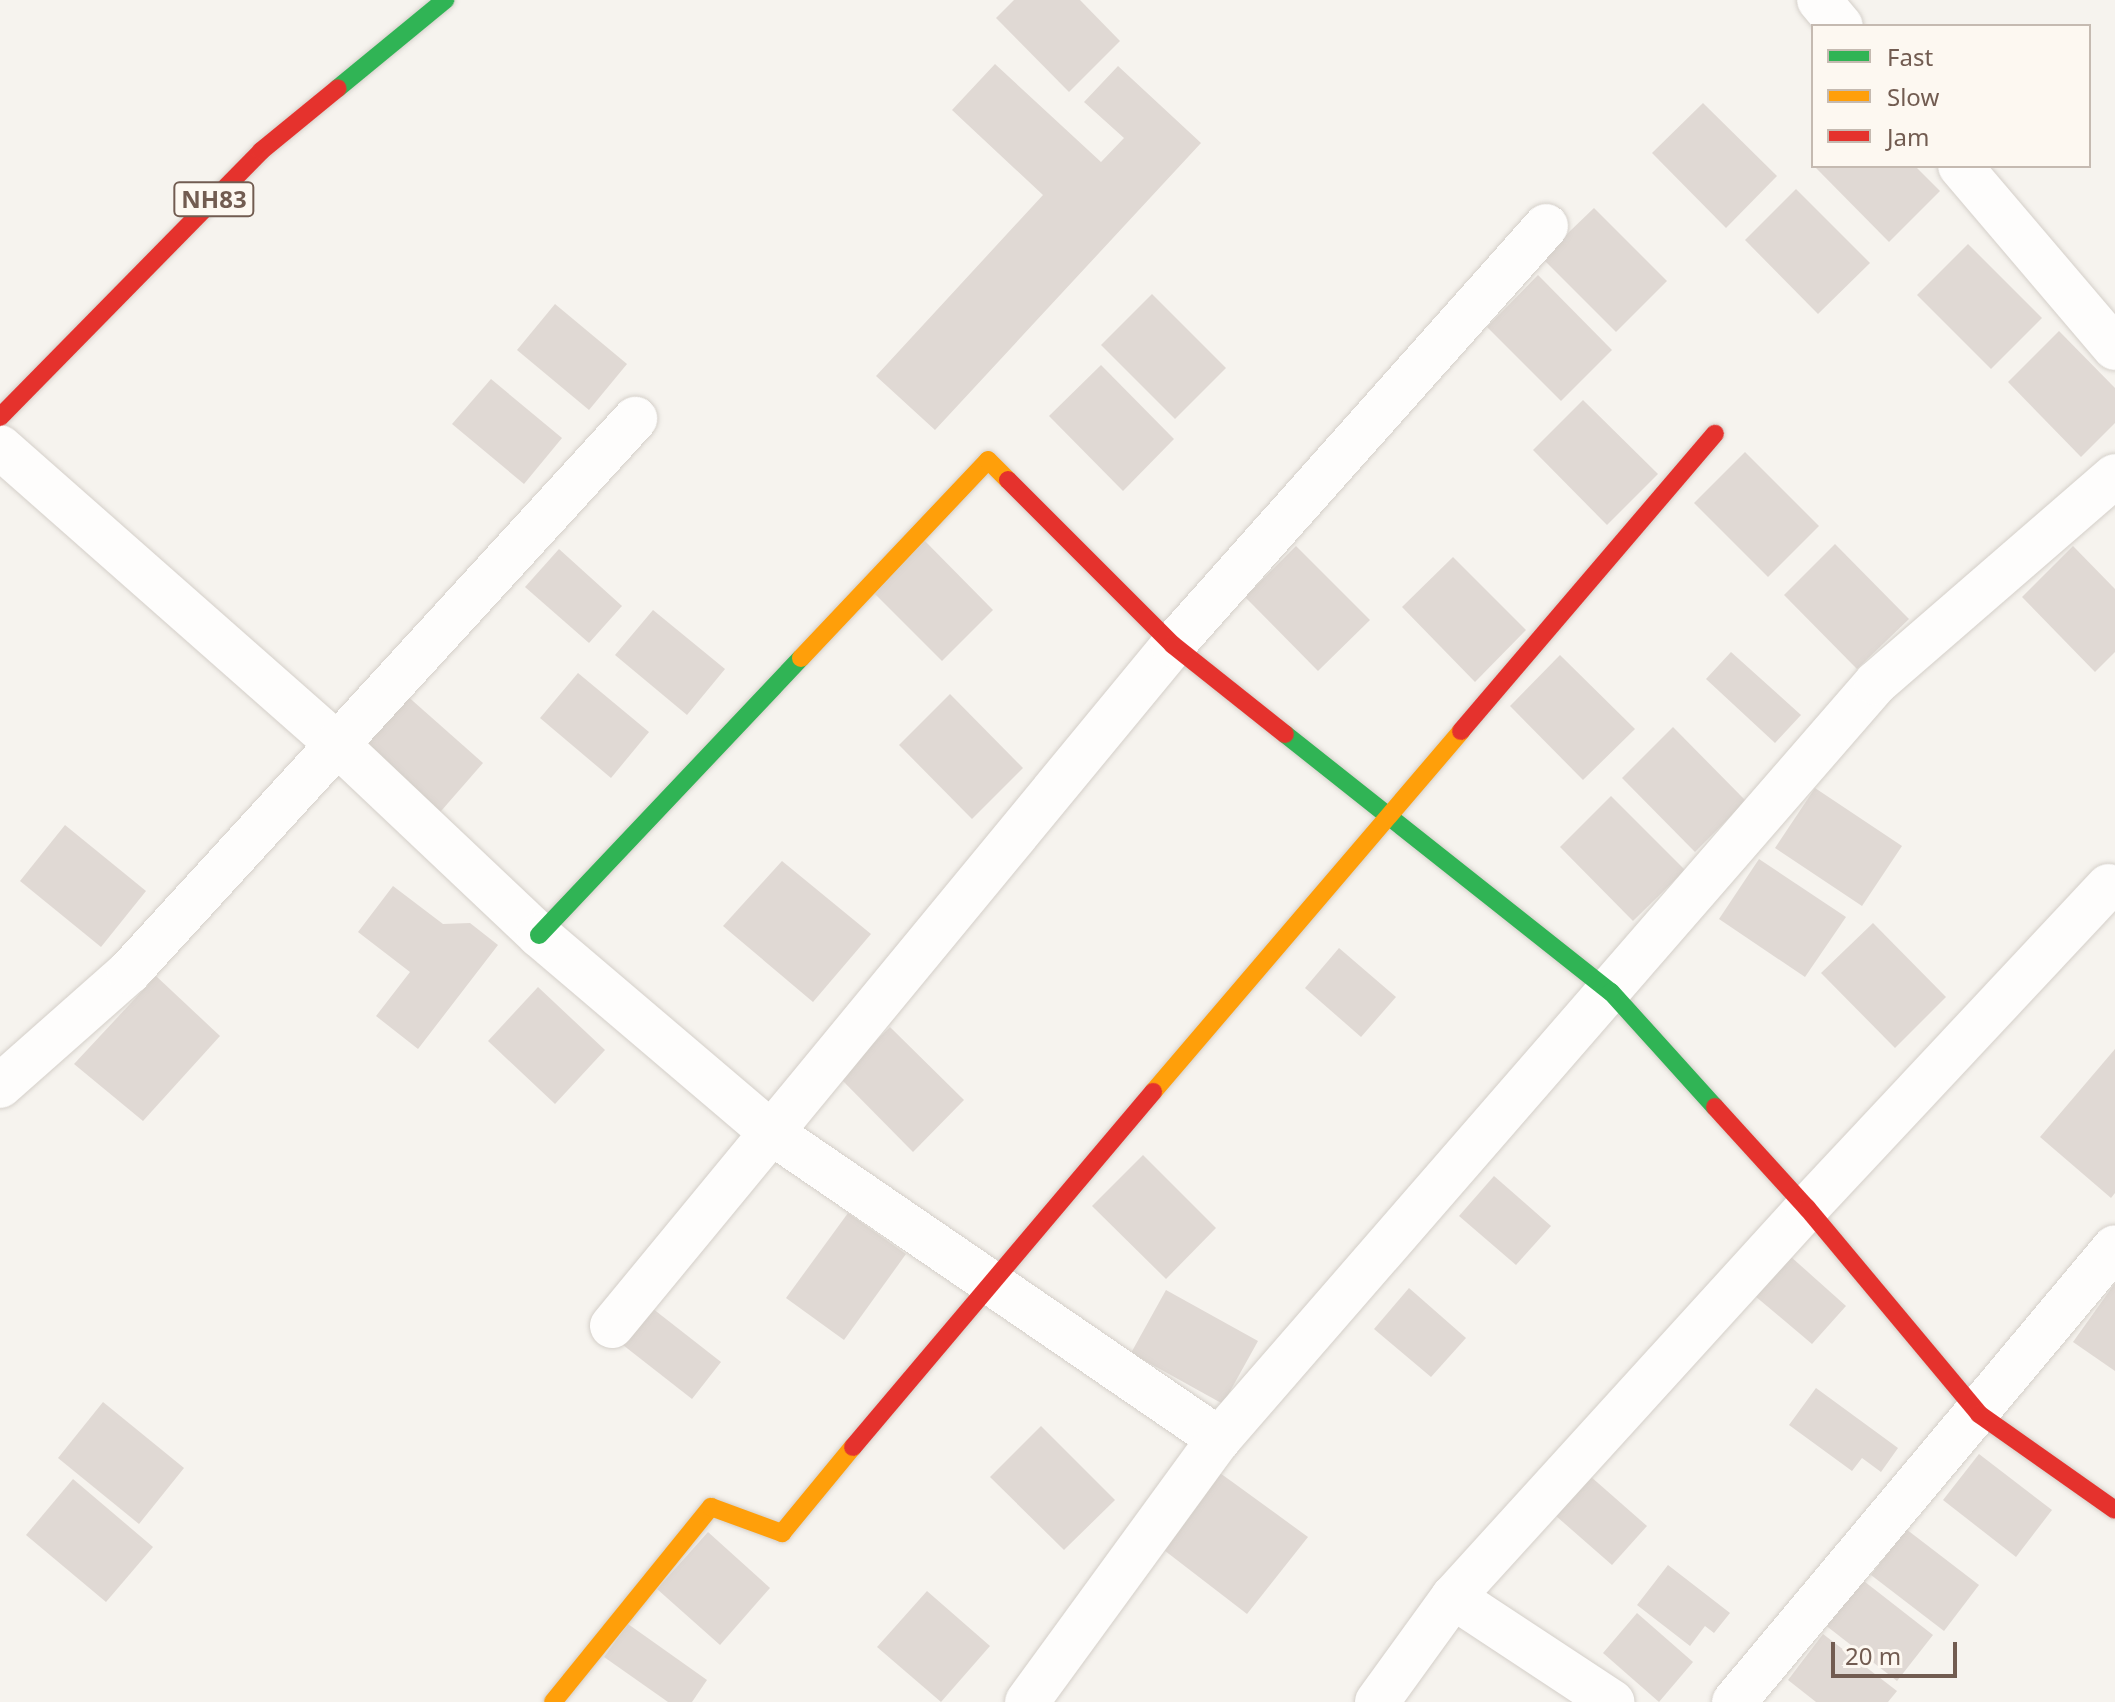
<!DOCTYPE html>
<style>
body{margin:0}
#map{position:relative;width:2115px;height:1702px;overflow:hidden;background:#f6f3ee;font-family:"Noto Sans",sans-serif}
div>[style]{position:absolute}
.building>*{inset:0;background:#e0d9d4}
.roads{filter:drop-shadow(0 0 2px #d4cfc9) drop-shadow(0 0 2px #d4cfc9)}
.street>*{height:44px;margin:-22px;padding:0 22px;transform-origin:22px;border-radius:22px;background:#fefdfc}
.fast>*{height:18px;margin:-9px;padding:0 9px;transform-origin:9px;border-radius:9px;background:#30b455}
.slow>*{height:18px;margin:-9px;padding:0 9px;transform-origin:9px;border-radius:9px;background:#ff9f0a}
.jam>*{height:18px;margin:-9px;padding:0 9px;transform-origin:9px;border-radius:9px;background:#e5322d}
span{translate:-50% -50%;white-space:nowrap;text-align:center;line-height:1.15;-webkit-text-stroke:6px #fdf8f1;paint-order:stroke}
.shield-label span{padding:2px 6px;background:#fdf8f1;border:2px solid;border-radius:6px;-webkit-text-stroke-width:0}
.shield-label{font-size:24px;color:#725c51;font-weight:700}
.legend{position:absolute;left:1811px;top:24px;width:280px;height:144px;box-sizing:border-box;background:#fdf8f1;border:2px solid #c5bab1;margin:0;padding:10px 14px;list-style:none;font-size:24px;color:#725c51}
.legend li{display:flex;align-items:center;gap:16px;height:40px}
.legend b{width:40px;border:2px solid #c5bab1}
.scale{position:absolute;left:1831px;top:1642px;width:126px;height:36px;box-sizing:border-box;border:4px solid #725c51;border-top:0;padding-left:10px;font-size:24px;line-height:28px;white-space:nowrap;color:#725c51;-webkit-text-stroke:6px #fdf8f1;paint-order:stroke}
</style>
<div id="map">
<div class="building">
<i style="clip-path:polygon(1014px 0,1080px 0,1120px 41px,1069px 92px,996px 18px)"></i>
<i style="clip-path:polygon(995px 64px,1101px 162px,1124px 138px,1084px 102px,1118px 66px,1201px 143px,935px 430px,876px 376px,1043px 195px,952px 110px)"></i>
<i style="clip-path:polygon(1703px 103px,1777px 176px,1726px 228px,1652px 153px)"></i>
<i style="clip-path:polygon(1818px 166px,1915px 166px,1940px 191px,1889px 242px,1816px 168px)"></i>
<i style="clip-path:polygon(1796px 189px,1870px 263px,1818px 314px,1745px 240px)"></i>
<i style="clip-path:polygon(1594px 208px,1667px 281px,1616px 332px,1542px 258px)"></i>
<i style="clip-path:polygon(1968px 244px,2042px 318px,1991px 369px,1917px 295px)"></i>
<i style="clip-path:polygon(1538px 275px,1612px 350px,1561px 401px,1487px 327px)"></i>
<i style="clip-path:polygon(1152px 294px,1226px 368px,1175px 419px,1101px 345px)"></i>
<i style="clip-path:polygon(555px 304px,627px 364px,589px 410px,517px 350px)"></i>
<i style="clip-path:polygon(2059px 331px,2115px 388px,2115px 423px,2081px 457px,2008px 382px)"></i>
<i style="clip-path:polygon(1101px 365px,1174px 439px,1123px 491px,1049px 416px)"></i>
<i style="clip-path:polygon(491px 379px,562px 438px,524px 484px,452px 424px)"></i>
<i style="clip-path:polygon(1583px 400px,1658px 474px,1607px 525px,1533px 450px)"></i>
<i style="clip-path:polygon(1745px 452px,1819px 526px,1768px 577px,1694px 503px)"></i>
<i style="clip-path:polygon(920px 536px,993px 610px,942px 661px,868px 587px)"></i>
<i style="clip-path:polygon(1835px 544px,1909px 619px,1857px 669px,1784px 595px)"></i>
<i style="clip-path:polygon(1296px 546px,1370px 620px,1318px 671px,1245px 597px)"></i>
<i style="clip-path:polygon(2073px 546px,2115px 589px,2115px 652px,2095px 672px,2022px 597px)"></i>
<i style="clip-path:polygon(559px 549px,622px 606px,589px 643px,525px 587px)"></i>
<i style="clip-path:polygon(1453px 557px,1526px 630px,1475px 682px,1402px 607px)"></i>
<i style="clip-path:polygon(653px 610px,725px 669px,687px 715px,615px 655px)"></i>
<i style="clip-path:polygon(1731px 652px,1801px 715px,1775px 743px,1706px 679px)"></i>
<i style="clip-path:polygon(1560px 655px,1635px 729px,1583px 780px,1510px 706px)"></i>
<i style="clip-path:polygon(578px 673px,649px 732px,611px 778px,540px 718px)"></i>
<i style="clip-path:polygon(405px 694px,483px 763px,435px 818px,358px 748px)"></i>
<i style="clip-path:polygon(950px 694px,1023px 768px,972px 819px,899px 745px)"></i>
<i style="clip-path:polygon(1673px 727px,1746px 801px,1695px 852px,1622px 778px)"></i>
<i style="clip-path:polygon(1815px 788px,1902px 846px,1862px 906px,1775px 848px)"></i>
<i style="clip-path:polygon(1611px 796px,1685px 870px,1633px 921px,1560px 847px)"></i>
<i style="clip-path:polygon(65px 825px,146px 891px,101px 947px,20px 881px)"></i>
<i style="clip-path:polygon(1759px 859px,1846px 917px,1805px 977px,1719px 919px)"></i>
<i style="clip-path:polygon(782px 861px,871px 934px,813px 1002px,723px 926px)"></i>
<i style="clip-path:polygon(393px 886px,443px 924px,470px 923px,498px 945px,418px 1049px,376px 1016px,410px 972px,358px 932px)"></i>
<i style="clip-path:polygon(1873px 923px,1946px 997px,1895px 1048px,1821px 973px)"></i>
<i style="clip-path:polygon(1339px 948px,1396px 997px,1361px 1037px,1305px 988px)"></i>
<i style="clip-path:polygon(156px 976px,220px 1036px,143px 1121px,74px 1064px)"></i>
<i style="clip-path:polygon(538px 987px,605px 1050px,555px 1104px,488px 1041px)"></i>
<i style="clip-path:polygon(890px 1027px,964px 1100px,913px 1152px,839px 1077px)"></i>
<i style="clip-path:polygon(2115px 1049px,2115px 1193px,2111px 1198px,2040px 1137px)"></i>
<i style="clip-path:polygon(1143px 1155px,1216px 1228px,1166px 1279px,1092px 1206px)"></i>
<i style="clip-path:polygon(1494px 1176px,1551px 1226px,1516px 1265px,1459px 1216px)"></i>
<i style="clip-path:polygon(848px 1213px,906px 1254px,844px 1340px,786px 1298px)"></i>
<i style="clip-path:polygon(1790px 1256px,1846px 1306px,1812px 1344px,1755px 1296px)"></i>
<i style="clip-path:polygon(2115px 1283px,2115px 1371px,2073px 1342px)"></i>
<i style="clip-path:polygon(1409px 1288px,1466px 1338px,1431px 1377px,1374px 1329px)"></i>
<i style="clip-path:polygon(1166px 1290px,1258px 1341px,1223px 1404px,1131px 1353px)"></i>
<i style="clip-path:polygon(643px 1301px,721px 1362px,692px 1399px,614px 1338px)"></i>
<i style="clip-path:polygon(1816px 1388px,1898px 1448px,1881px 1472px,1862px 1458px,1852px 1471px,1789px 1425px)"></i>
<i style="clip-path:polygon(103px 1402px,184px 1468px,139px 1524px,58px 1458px)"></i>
<i style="clip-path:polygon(1041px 1426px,1115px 1500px,1064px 1550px,990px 1477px)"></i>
<i style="clip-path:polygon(1979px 1454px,2052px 1510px,2016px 1557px,1943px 1500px)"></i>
<i style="clip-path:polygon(1209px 1465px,1308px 1537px,1247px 1614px,1147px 1537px)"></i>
<i style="clip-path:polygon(1590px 1476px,1647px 1526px,1612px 1565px,1556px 1516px)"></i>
<i style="clip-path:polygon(73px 1479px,153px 1547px,106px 1602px,26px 1535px)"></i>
<i style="clip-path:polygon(1906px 1529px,1979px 1585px,1944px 1631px,1871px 1575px)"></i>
<i style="clip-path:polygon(708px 1532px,770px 1588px,720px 1645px,657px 1589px)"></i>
<i style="clip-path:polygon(1668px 1565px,1730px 1613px,1714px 1633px,1705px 1626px,1690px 1646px,1637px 1605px)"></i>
<i style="clip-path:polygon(1860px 1578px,1933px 1635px,1897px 1681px,1824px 1624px)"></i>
<i style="clip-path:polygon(927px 1591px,990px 1646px,941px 1702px,877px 1647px)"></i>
<i style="clip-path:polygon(1637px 1613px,1693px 1662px,1659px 1702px,1603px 1653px)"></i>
<i style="clip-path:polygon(628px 1624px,707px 1680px,692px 1702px,668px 1702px,604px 1657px)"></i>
<i style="clip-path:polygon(1823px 1634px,1897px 1691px,1888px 1702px,1816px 1702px,1788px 1680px)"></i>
</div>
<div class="roads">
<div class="street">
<i style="left:1819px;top:0;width:34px;rotate:50deg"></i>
<i style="left:1960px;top:166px;width:239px;rotate:49.6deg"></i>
<i style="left:0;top:447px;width:449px;rotate:41.4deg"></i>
<i style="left:337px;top:744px;width:278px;rotate:43.4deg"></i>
<i style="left:539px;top:935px;width:306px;rotate:40.4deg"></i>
<i style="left:772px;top:1133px;width:542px;rotate:34.39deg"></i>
<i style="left:0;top:1086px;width:172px;rotate:-41.5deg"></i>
<i style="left:129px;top:972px;width:750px;rotate:-47.54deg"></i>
<i style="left:612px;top:1326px;width:882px;rotate:-50.52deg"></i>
<i style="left:1173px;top:645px;width:561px;rotate:-48.32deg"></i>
<i style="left:1453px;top:1597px;width:191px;rotate:33.4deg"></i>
<i style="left:1027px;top:1702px;width:326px;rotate:-53.9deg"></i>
<i style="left:1219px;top:1439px;width:1002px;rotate:-49.01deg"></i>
<i style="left:1876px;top:683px;width:316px;rotate:-40.9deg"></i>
<i style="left:1377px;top:1702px;width:130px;rotate:-54.1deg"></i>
<i style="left:1453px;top:1597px;width:526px;rotate:-47.7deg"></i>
<i style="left:1807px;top:1208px;width:441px;rotate:-46.9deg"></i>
<i style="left:1734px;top:1702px;width:593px;rotate:-50.06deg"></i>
</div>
<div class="fast">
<i style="left:338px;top:88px;width:139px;rotate:-39.4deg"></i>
<i style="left:1285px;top:734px;width:416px;rotate:38.4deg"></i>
<i style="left:1611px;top:992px;width:155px;rotate:47.9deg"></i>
<i style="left:539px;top:935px;width:381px;rotate:-46.6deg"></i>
</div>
<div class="slow">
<i style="left:801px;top:658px;width:272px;rotate:-46.6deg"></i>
<i style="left:988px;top:460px;width:28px;rotate:45deg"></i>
<i style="left:1153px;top:1092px;width:475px;rotate:-49.5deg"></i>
<i style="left:553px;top:1702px;width:251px;rotate:-51deg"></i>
<i style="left:711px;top:1507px;width:76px;rotate:20.1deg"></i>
<i style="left:782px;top:1533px;width:112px;rotate:-50.5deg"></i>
</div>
<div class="jam">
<i style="left:0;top:417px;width:373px;rotate:-45.5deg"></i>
<i style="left:261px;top:151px;width:99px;rotate:-39.3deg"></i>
<i style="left:1008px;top:480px;width:233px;rotate:45deg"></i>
<i style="left:1173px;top:645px;width:143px;rotate:38.5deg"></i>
<i style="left:1461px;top:731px;width:391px;rotate:-49.5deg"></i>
<i style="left:1715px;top:1107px;width:137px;rotate:47.7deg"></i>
<i style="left:1807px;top:1208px;width:268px;rotate:50.1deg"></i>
<i style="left:1979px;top:1414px;width:166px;rotate:35.2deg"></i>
<i style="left:853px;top:1447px;width:465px;rotate:-49.8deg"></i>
</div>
</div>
<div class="shield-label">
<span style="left:214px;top:199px">NH83</span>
</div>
<ul class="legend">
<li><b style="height:10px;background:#30b455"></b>Fast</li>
<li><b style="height:10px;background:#ff9f0a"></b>Slow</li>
<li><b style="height:10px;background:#e5322d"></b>Jam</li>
</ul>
<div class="scale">20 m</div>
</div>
